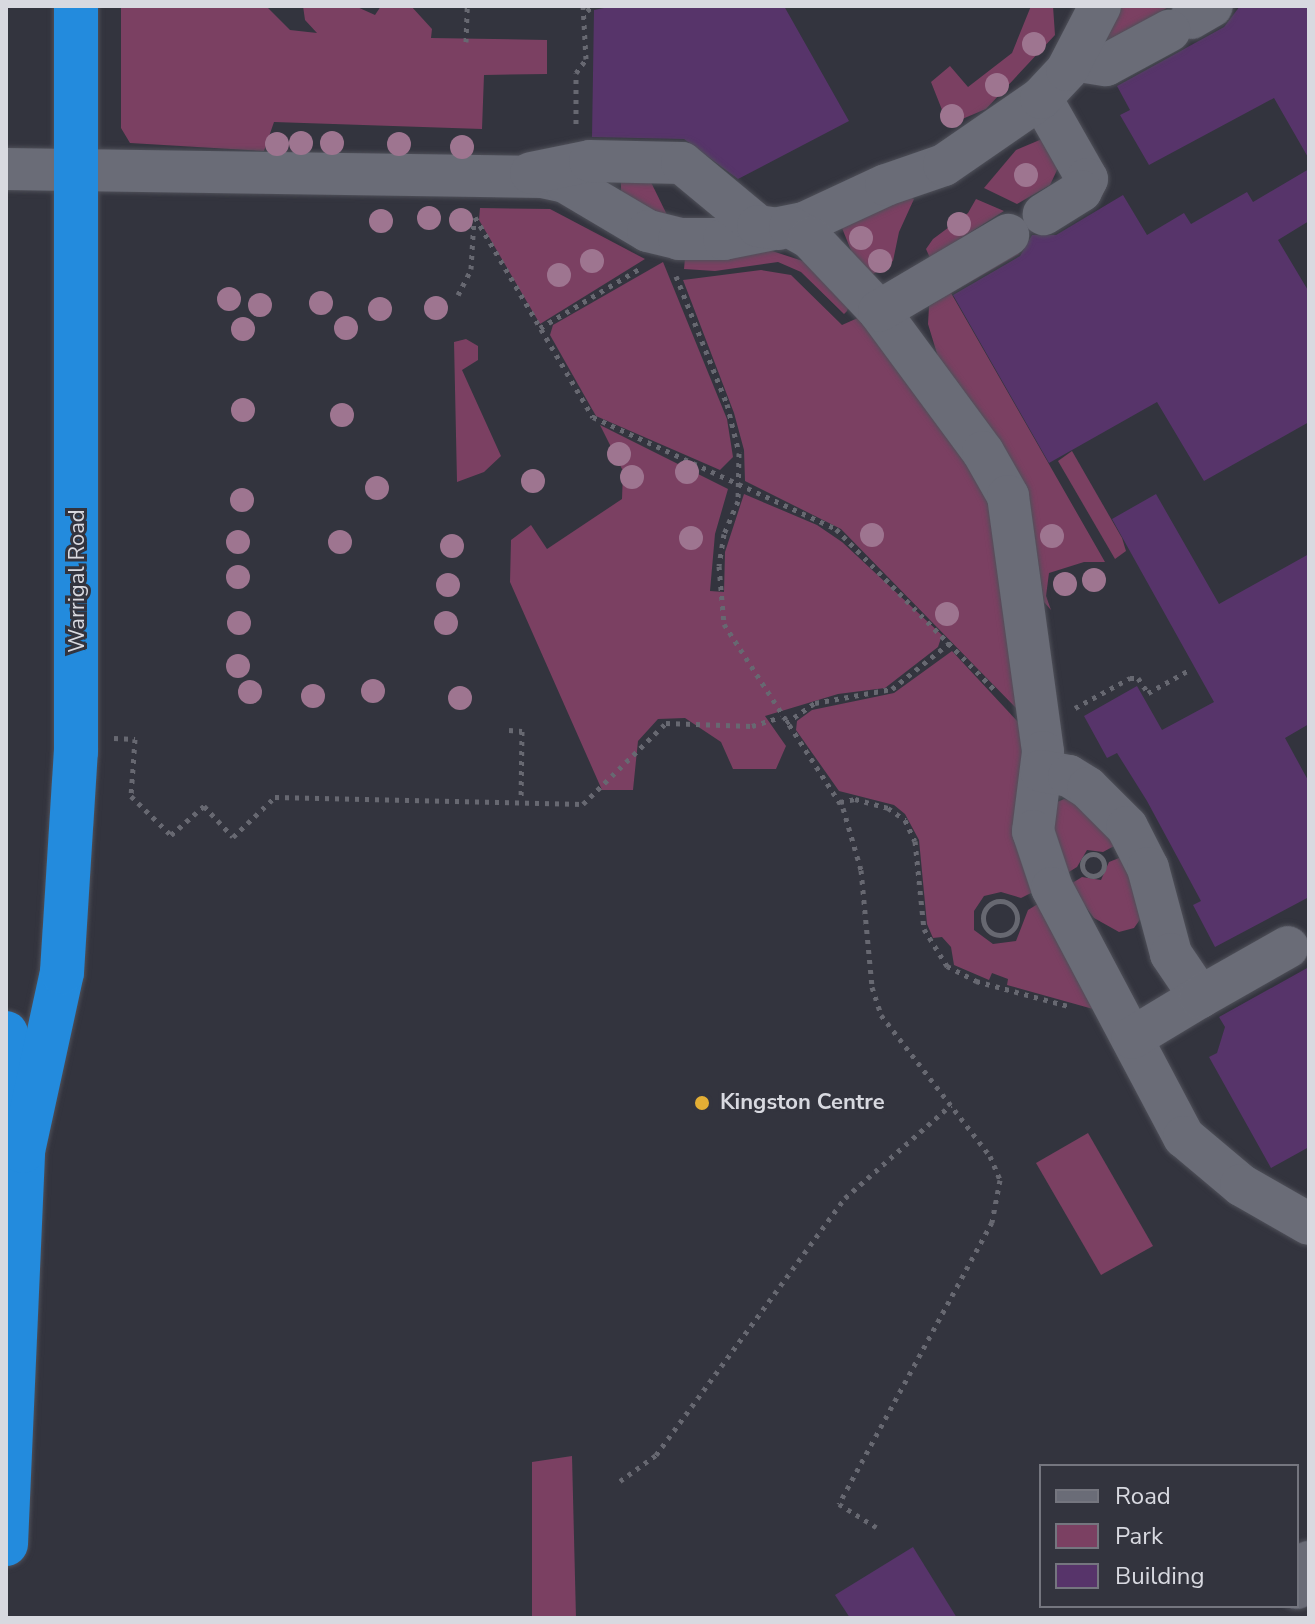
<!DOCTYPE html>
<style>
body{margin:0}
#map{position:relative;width:1315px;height:1624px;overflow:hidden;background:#33343e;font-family:"Nunito Sans",sans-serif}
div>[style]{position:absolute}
.green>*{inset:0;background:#7b4062}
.building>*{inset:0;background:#57346a}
.path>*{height:5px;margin-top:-2.5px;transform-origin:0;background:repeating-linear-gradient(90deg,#676871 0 4px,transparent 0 10px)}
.path>.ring{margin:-2.5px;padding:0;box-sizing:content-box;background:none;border:5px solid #676871;border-radius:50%}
.roads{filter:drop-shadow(0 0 2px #4f5059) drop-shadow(0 0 2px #4f5059)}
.minor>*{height:42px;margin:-21px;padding:0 21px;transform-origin:21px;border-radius:21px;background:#6a6c77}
.highway>*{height:44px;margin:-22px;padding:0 22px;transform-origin:22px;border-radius:22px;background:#238bdd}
.trees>*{width:24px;height:24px;margin:-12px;border-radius:50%;background:#9e7590}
.dots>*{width:22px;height:22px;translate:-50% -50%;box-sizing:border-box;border:4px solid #33343e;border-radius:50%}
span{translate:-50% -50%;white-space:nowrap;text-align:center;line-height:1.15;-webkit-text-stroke:6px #33343e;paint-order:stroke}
.street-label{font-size:22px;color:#d8d9e0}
.poi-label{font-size:22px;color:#d8d9e0;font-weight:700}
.left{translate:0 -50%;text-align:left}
.frame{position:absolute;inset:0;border:8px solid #d8d9e0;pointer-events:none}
.legend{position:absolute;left:1039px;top:1464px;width:260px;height:144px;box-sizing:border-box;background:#33343e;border:2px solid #75767f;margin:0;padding:10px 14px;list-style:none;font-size:24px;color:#d8d9e0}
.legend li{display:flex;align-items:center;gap:16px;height:40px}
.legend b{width:40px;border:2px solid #75767f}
</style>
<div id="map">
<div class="green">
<i style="clip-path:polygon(121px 6px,266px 6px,290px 30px,317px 33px,305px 20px,303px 6px,355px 6px,375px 15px,381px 6px,411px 6px,432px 29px,431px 38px,547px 40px,547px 74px,484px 75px,482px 129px,274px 122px,264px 151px,130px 143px,121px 128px)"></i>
<i style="clip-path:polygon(1031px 6px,1053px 6px,1055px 35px,986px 109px,948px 125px,931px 82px,950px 66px,968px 87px,1012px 53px)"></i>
<i style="clip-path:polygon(1114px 6px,1170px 6px,1104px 45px)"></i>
<i style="clip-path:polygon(1042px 139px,1058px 168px,1050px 185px,1017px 204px,984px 188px,1016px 150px)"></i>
<i style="clip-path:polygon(646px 172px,669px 219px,621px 194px,621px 181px)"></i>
<i style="clip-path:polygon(906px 195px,914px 199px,899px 232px,893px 261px,873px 274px,852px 253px,842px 228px)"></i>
<i style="clip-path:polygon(976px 199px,1004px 211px,930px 258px,926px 249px,933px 239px,968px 213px)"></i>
<i style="clip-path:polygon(480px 208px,550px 209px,645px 259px,540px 324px,479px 220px)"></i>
<i style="clip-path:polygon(1014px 246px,1019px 254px,951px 293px,1105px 562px,1084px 562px,1049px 573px,1046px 596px,1051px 610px,1044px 602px,1030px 506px,938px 357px,928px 324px,929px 306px)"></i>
<i style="clip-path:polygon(769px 250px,806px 262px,849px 306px,847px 311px,844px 314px,801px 272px,778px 262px,715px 271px,684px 269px,685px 258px)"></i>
<i style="clip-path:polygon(663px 262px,727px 419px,733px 457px,720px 470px,596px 416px,550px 335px,553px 325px)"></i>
<i style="clip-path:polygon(761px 270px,791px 275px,842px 325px,860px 317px,969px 465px,989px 501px,1017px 709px,841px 529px,745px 481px,744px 450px,734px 413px,683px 280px)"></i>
<i style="clip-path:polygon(466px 339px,478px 346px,478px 360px,462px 370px,501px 456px,484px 472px,457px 482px,454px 342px)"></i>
<i style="clip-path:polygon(600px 425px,728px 489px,715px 534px,710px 591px,724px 592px,725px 552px,744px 494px,817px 525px,842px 542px,942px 635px,938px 647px,885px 688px,838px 694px,765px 716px,786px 746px,776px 769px,733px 769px,721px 742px,685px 718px,658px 719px,638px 741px,633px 790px,602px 790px,510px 582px,511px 540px,531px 525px,547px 549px,622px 499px,623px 471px)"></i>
<i style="clip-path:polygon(1072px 451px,1122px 538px,1126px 551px,1115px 559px,1058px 461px)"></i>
<i style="clip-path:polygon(952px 651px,1019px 723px,1035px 891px,1021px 898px,1001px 892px,984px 896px,974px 911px,974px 930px,993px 944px,1016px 941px,1028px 910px,1041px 902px,1093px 1009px,1007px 985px,1008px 979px,992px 973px,989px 980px,954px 965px,951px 947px,942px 937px,933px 938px,927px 924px,919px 840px,905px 814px,894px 805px,839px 791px,796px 730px,797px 721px,812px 710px,894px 693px)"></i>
<i style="clip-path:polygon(1064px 799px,1073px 801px,1116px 845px,1103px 852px,1087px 850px,1077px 867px,1064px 875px,1053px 847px,1053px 804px)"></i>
<i style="clip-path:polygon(1124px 856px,1141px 918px,1134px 928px,1119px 932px,1094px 918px,1069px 885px,1082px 877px,1101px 880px,1109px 862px)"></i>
<i style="clip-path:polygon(1088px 1133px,1153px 1246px,1101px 1275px,1036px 1163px)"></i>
<i style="clip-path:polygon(572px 1456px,576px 1618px,532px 1618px,532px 1462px)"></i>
</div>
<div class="building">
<i style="clip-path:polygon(614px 6px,784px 6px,849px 121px,738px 179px,684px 139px,592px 137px,594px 10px)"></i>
<i style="clip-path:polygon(1240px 6px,1309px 6px,1309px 159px,1274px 98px,1149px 165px,1120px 115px,1130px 110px,1117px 86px,1224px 27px)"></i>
<i style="clip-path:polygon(1309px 169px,1309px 221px,1278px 240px,1309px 292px,1309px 422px,1204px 481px,1157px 402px,1049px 463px,953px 295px,1020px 256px,1032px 235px,1056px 235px,1123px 195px,1147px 235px,1184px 213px,1191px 224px,1247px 192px,1253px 202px)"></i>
<i style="clip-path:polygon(1156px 494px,1219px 604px,1309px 554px,1309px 724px,1285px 738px,1309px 782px,1309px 897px,1215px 947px,1193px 905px,1201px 901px,1147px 801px,1117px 753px,1107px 758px,1084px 716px,1137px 686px,1162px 730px,1214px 702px,1112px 519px)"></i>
<i style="clip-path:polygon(1309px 967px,1309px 1147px,1271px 1168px,1209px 1057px,1217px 1053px,1225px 1027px,1219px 1017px)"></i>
<i style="clip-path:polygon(913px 1547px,957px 1618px,850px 1618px,835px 1595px)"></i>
</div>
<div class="path">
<i style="left:587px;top:11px;width:8px;rotate:-40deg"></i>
<i style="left:466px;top:42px;width:36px;rotate:-88deg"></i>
<i style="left:576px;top:124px;width:51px;rotate:-90deg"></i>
<i style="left:576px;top:73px;width:17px;rotate:-54deg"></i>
<i style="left:586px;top:59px;width:53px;rotate:-93.2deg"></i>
<i style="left:475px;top:217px;width:232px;rotate:59.5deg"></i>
<i style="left:593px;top:417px;width:268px;rotate:24.7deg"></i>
<i style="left:836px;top:529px;width:225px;rotate:45.4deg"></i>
<i style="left:676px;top:276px;width:138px;rotate:68.3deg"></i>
<i style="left:727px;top:404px;width:50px;rotate:76.2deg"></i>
<i style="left:739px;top:453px;width:48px;rotate:91.2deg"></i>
<i style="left:738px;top:501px;width:36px;rotate:113deg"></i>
<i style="left:724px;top:534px;width:32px;rotate:99deg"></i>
<i style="left:719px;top:566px;width:58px;rotate:85.1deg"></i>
<i style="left:724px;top:624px;width:219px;rotate:57.1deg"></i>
<i style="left:843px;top:808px;width:65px;rotate:73.8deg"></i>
<i style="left:861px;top:870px;width:118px;rotate:84.6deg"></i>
<i style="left:872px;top:987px;width:29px;rotate:72deg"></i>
<i style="left:881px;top:1015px;width:178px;rotate:52.3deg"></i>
<i style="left:990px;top:1156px;width:26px;rotate:67deg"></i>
<i style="left:1000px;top:1180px;width:43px;rotate:100.8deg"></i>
<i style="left:992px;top:1222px;width:321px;rotate:118.5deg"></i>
<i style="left:839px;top:1504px;width:44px;rotate:31.9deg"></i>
<i style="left:458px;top:295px;width:29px;rotate:-63deg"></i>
<i style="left:471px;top:269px;width:50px;rotate:-86.6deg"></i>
<i style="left:540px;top:328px;width:115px;rotate:-30.8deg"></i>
<i style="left:1075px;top:708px;width:63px;rotate:-28.6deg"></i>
<i style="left:1130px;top:678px;width:8px"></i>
<i style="left:1138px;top:678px;width:18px;rotate:56deg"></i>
<i style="left:1148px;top:693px;width:49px;rotate:-29.2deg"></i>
<i style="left:786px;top:723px;width:35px;rotate:-35deg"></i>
<i style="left:815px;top:703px;width:78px;rotate:-10.3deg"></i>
<i style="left:892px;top:689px;width:77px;rotate:-38.7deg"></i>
<i style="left:509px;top:730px;width:13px;rotate:4deg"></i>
<i style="left:522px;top:731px;width:68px;rotate:90.8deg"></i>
<i style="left:114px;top:738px;width:21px;rotate:3deg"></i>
<i style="left:135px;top:739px;width:57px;rotate:94deg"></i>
<i style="left:131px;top:796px;width:56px;rotate:44.3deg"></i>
<i style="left:171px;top:835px;width:44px;rotate:-41.3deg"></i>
<i style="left:204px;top:806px;width:42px;rotate:46.9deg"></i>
<i style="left:233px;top:837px;width:58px;rotate:-43.6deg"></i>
<i style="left:275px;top:797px;width:308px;rotate:1.3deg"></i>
<i style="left:583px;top:804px;width:116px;rotate:-44.3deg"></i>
<i style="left:666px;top:723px;width:86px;rotate:2deg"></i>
<i style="left:752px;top:726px;width:30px;rotate:-17deg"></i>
<i style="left:840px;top:802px;width:15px;rotate:-11deg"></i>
<i style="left:855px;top:799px;width:34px;rotate:15deg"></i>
<i style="left:888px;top:808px;width:21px;rotate:35deg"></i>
<i style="left:905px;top:820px;width:23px;rotate:65deg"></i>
<i style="left:915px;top:841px;width:88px;rotate:84.2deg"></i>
<i style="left:924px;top:929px;width:44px;rotate:58.1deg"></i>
<i style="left:947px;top:966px;width:33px;rotate:27deg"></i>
<i style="left:976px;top:981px;width:99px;rotate:15.2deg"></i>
<i class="ring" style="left:1082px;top:854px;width:17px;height:17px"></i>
<i class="ring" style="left:983px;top:901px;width:29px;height:29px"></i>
<i style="left:620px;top:1481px;width:44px;rotate:-35.8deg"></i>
<i style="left:656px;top:1455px;width:319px;rotate:-53.7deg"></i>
<i style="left:845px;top:1198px;width:141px;rotate:-41.3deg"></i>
</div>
<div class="roads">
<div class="minor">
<i style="left:1191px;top:18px;width:24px;rotate:-30deg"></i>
<i style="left:1073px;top:60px;width:33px;rotate:9deg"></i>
<i style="left:1106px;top:65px;width:72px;rotate:-28.4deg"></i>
<i style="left:1041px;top:98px;width:93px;rotate:60.4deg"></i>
<i style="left:1087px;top:179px;width:13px;rotate:117deg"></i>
<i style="left:1081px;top:191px;width:44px;rotate:148.1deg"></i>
<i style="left:6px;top:169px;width:536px;rotate:0.86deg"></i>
<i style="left:542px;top:177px;width:24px;rotate:12deg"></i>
<i style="left:565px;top:182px;width:96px;rotate:30.6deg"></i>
<i style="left:648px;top:231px;width:32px;rotate:14deg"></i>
<i style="left:679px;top:239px;width:45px"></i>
<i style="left:724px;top:239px;width:82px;rotate:-11.3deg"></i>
<i style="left:804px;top:223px;width:90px;rotate:-24.9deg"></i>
<i style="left:886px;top:185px;width:61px;rotate:-19deg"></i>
<i style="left:944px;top:165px;width:118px;rotate:-34.6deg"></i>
<i style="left:1041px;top:98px;width:38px;rotate:-47deg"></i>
<i style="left:1067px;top:70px;width:72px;rotate:-62.7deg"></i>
<i style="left:531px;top:173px;width:60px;rotate:-11.5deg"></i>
<i style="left:590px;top:161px;width:92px;rotate:1.2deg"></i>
<i style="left:682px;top:163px;width:99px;rotate:39.7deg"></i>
<i style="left:758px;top:226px;width:21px;rotate:8deg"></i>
<i style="left:790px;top:227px;width:23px;rotate:29deg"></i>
<i style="left:810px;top:238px;width:100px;rotate:46.6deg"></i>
<i style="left:879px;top:311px;width:175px;rotate:53.6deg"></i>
<i style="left:983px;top:452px;width:51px;rotate:60.4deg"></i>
<i style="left:1008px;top:496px;width:258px;rotate:82.2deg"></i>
<i style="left:1043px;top:752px;width:80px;rotate:97.2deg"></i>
<i style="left:1033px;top:831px;width:60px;rotate:71.6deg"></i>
<i style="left:1052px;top:888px;width:282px;rotate:62.1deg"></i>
<i style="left:1184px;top:1137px;width:75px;rotate:40.1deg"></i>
<i style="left:1241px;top:1185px;width:78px;rotate:29.8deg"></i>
<i style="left:879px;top:311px;width:150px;rotate:-30.5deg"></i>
<i style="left:1041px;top:771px;width:28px;rotate:10deg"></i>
<i style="left:1069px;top:776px;width:22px;rotate:32deg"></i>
<i style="left:1088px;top:788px;width:55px;rotate:45deg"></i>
<i style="left:1127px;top:827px;width:46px;rotate:62.9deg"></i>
<i style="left:1148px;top:868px;width:89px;rotate:75deg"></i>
<i style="left:1171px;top:954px;width:52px;rotate:56deg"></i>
<i style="left:1200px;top:997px;width:79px;rotate:148.9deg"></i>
<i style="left:1200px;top:997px;width:101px;rotate:-29.6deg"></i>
<i style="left:1297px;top:1588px;width:29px;rotate:-65deg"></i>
</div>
<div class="highway">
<i style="left:6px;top:1033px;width:89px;rotate:81.6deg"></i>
<i style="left:6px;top:1544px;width:393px;rotate:-87.5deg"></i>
<i style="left:23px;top:1151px;width:183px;rotate:-77.7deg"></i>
<i style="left:62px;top:972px;width:220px;rotate:-86.4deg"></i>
<i style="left:76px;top:752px;width:746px;rotate:-90deg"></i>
</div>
</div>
<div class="trees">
<i style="left:1034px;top:44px"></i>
<i style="left:997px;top:85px"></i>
<i style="left:952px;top:116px"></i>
<i style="left:301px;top:143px"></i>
<i style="left:332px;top:143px"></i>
<i style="left:277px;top:144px"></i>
<i style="left:399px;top:144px"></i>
<i style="left:462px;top:147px"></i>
<i style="left:1026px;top:175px"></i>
<i style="left:429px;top:218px"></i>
<i style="left:461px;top:220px"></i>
<i style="left:381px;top:221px"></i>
<i style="left:959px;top:224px"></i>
<i style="left:861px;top:238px"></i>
<i style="left:592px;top:261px"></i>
<i style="left:880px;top:261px"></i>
<i style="left:559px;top:275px"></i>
<i style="left:229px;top:299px"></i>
<i style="left:321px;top:303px"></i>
<i style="left:260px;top:305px"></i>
<i style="left:436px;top:308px"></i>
<i style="left:380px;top:309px"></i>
<i style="left:346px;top:328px"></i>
<i style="left:243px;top:329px"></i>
<i style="left:243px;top:410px"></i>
<i style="left:342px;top:415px"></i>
<i style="left:619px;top:454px"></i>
<i style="left:687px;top:472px"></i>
<i style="left:632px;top:477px"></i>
<i style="left:533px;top:481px"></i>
<i style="left:377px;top:488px"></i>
<i style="left:242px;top:500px"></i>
<i style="left:872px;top:535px"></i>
<i style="left:1052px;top:536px"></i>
<i style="left:691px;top:538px"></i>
<i style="left:238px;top:542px"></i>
<i style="left:340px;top:542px"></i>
<i style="left:452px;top:546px"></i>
<i style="left:238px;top:577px"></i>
<i style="left:1094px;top:580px"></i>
<i style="left:1065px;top:584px"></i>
<i style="left:448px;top:585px"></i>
<i style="left:947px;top:614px"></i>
<i style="left:239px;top:623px"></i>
<i style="left:446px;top:623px"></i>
<i style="left:238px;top:666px"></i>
<i style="left:373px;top:691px"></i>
<i style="left:250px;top:692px"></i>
<i style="left:313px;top:696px"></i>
<i style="left:460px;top:698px"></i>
</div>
<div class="dots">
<i style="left:702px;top:1103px;background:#e3ae35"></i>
</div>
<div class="street-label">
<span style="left:78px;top:581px;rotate:-90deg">Warrigal Road</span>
</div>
<div class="poi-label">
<span class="left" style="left:720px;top:1103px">Kingston Centre</span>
</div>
<div class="frame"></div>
<ul class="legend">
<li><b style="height:10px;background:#6a6c77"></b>Road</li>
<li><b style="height:22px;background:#7b4062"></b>Park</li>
<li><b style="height:22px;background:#57346a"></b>Building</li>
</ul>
</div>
